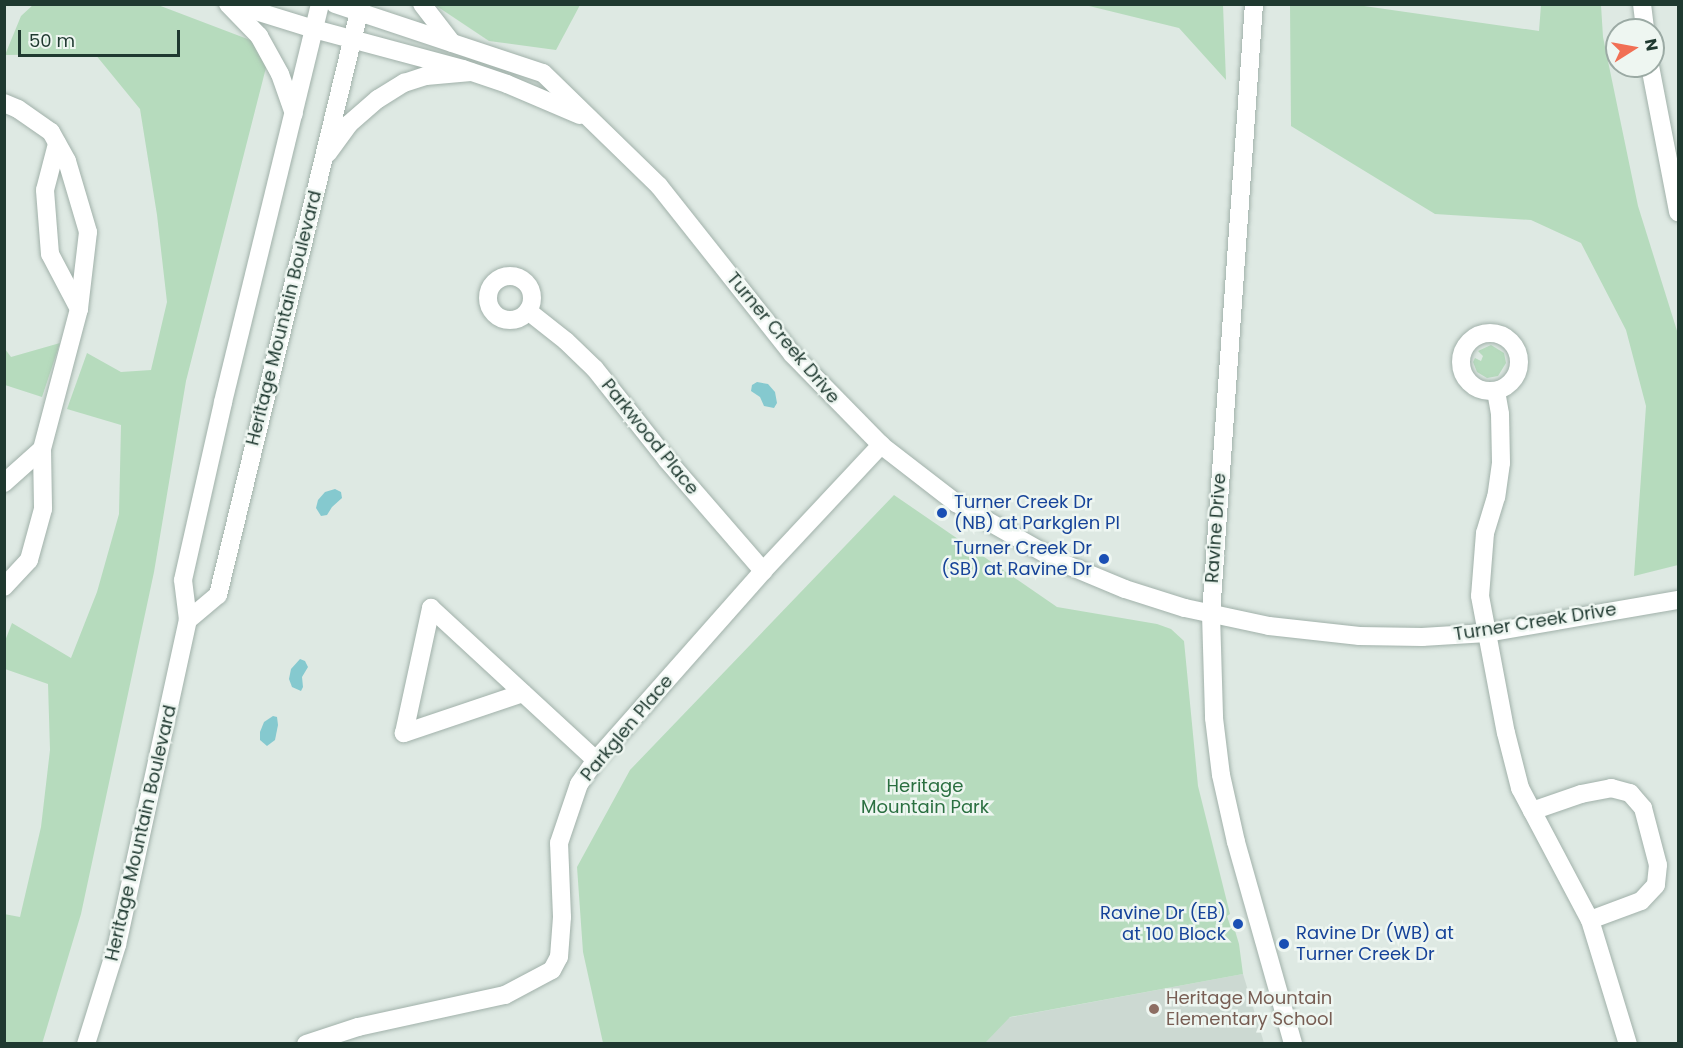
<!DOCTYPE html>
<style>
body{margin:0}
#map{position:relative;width:1683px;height:1048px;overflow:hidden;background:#dee9e3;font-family:Poppins,sans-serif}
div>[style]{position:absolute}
.built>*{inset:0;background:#ccd9d2}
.green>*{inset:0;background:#b6dbbd}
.water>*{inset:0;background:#85c9cf}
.roads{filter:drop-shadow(0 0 2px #a1b1aa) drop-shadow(0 0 2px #a1b1aa)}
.minor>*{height:18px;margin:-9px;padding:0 9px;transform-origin:9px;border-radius:9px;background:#fff}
.minor>.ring{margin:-9px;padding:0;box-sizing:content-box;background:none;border:18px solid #fff;border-radius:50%}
.tertiary>*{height:18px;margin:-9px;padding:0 9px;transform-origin:9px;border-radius:9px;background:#fff}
.secondary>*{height:18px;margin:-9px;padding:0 9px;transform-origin:9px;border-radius:9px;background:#fff}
.dots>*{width:16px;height:16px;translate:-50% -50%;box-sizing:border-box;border:3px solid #eef6f1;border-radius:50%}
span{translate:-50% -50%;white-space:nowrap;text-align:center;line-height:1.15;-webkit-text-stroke:5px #eef6f1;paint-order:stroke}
.street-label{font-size:18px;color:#1f3930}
.transit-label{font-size:18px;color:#164399}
.left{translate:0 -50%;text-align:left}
.right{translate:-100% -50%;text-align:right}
.park-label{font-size:18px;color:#2a6f40}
.education-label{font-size:18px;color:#785e54}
.frame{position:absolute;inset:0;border:6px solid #1f3930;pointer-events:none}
.north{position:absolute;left:1605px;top:18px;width:60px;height:60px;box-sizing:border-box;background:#eef6f1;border:2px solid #9baaa4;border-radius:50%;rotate:79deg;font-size:16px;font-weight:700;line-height:24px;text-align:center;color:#1f3930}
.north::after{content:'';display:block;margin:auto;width:21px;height:27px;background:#f16f54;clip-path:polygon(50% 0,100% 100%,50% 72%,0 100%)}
.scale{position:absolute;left:18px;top:30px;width:162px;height:27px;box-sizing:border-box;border:3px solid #1f3930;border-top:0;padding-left:8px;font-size:18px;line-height:21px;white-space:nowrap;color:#1f3930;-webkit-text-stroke:4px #eef6f1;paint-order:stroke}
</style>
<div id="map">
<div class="built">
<i style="clip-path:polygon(1243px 974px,1264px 1043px,867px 1044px)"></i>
</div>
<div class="green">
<i style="clip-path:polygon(34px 4px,158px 5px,271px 48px,186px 381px,154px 572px,81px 914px,42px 1044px,5px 1043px,4px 914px,20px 917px,41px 827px,50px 750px,48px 684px,5px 669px,5px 641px,12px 623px,71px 658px,97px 592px,119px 514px,121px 425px,67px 409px,87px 353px,121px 372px,151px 370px,167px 302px,157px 215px,140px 109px,95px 54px,5px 55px,21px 16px)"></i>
<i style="clip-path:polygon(435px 5px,580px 5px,556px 50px,489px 41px)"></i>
<i style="clip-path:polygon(1085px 5px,1223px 5px,1226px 80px,1179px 28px)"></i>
<i style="clip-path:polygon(1290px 5px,1357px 5px,1539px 31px,1541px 5px,1601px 5px,1603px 37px,1638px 206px,1678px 334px,1678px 565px,1634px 576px,1646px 406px,1626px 330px,1581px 243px,1531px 220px,1435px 214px,1291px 126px)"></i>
<i style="clip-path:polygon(60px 343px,42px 397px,5px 385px,5px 349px,11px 357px)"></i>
<i style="clip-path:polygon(1491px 345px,1504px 353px,1506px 363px,1498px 376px,1487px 378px,1477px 372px,1473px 362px,1475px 358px,1481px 361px,1483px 356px,1478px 351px)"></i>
<i style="clip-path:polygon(894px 495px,1057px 607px,1157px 624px,1171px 629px,1184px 641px,1198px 786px,1230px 914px,1227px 916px,1230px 925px,1233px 924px,1239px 944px,1243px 974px,1010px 1017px,985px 1043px,603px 1043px,583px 952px,577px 867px,630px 770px)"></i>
</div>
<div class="water">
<i style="clip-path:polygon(757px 382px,768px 384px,775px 392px,777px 403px,774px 408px,764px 406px,760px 397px,751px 391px,752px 385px)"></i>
<i style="clip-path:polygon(335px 489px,341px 492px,342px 498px,332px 507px,327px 515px,321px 516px,316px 508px,318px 500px,325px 492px)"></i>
<i style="clip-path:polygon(300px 659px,305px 661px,308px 667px,302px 677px,303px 687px,301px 691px,292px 687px,289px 679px,291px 669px)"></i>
<i style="clip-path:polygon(273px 716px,277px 717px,278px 725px,275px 740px,267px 746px,260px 740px,260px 732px,264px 722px)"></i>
</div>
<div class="roads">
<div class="minor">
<i style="left:233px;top:4px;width:85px;rotate:17.2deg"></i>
<i style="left:4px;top:103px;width:15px;rotate:23deg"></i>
<i style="left:18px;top:109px;width:40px;rotate:34.9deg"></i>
<i style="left:51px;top:132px;width:33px;rotate:61deg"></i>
<i style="left:67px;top:161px;width:74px;rotate:73.5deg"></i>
<i style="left:88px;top:232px;width:78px;rotate:96.7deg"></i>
<i style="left:79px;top:309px;width:62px;rotate:-117.8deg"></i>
<i style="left:50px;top:254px;width:64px;rotate:-94.5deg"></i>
<i style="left:45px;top:190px;width:48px;rotate:-75.4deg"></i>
<i class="ring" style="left:488px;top:276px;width:26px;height:26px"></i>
<i style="left:528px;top:311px;width:48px;rotate:38.3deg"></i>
<i style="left:566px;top:341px;width:40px;rotate:44deg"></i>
<i style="left:595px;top:369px;width:116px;rotate:51.6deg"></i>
<i style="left:667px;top:460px;width:147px;rotate:49.1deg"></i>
<i class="ring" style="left:1461px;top:333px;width:40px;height:40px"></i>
<i style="left:1496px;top:391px;width:23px;rotate:80deg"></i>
<i style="left:1500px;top:414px;width:49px;rotate:88.8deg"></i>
<i style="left:1501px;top:463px;width:34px;rotate:98deg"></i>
<i style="left:1496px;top:497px;width:38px;rotate:107deg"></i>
<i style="left:1485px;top:533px;width:63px;rotate:94.5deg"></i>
<i style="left:1480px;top:596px;width:139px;rotate:79.3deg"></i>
<i style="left:1506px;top:733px;width:57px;rotate:75.7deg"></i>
<i style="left:1520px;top:788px;width:149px;rotate:62.1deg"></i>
<i style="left:1590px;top:920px;width:130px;rotate:73deg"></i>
<i style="left:42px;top:449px;width:145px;rotate:-75.2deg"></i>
<i style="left:4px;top:483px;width:51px;rotate:-41.8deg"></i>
<i style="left:42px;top:449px;width:60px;rotate:89deg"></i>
<i style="left:43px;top:509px;width:53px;rotate:105.4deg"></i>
<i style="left:29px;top:560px;width:37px;rotate:133deg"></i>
<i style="left:1211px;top:614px;width:612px;rotate:-85.97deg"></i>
<i style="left:523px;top:693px;width:126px;rotate:161.4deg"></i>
<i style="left:404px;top:733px;width:128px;rotate:-77.8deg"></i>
<i style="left:431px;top:608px;width:224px;rotate:42.7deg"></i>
<i style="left:1532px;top:811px;width:52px;rotate:-19.1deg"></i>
<i style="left:1581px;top:794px;width:31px;rotate:-11deg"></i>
<i style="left:1611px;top:788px;width:20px;rotate:15deg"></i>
<i style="left:1630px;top:793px;width:20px;rotate:49deg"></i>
<i style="left:1643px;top:808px;width:59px;rotate:75.3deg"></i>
<i style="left:1658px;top:865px;width:20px;rotate:96deg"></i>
<i style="left:1656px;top:885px;width:22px;rotate:133deg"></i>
<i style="left:1641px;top:901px;width:54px;rotate:159.6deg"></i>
<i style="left:306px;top:1044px;width:55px;rotate:-18.1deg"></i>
<i style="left:358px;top:1027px;width:150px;rotate:-12.3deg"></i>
<i style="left:505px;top:995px;width:53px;rotate:-28deg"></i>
<i style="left:552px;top:970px;width:15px;rotate:-62deg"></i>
<i style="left:559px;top:957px;width:40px;rotate:-85.7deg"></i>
<i style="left:562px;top:917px;width:74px;rotate:-92.3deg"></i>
<i style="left:559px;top:843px;width:62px;rotate:-71.3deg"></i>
<i style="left:579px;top:784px;width:29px;rotate:-55deg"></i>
<i style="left:596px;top:760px;width:252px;rotate:-48.5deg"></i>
<i style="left:763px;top:571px;width:173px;rotate:-46.9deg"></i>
</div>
<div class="tertiary">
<i style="left:335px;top:4px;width:219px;rotate:18.4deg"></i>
<i style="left:543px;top:73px;width:162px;rotate:44.2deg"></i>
<i style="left:659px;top:186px;width:214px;rotate:51.6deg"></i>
<i style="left:792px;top:354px;width:127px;rotate:45.6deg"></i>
<i style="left:881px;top:445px;width:95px;rotate:37.7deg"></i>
<i style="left:956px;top:503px;width:120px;rotate:29.6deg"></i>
<i style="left:1060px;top:562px;width:70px;rotate:22.6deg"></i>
<i style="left:1125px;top:589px;width:63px;rotate:17.6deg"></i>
<i style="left:1185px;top:608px;width:86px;rotate:12.1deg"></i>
<i style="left:1269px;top:626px;width:91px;rotate:6.3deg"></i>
<i style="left:1359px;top:636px;width:63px;rotate:0.9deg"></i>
<i style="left:1422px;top:637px;width:65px;rotate:-3.5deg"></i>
<i style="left:1487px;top:633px;width:194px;rotate:-9.8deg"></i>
<i style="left:314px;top:29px;width:154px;rotate:15deg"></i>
<i style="left:463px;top:69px;width:46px;rotate:18.8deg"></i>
<i style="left:507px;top:84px;width:79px;rotate:23deg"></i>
<i style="left:1211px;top:614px;width:104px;rotate:88.3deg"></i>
<i style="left:1214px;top:718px;width:57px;rotate:83deg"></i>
<i style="left:1221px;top:775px;width:69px;rotate:77.4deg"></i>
<i style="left:1236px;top:842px;width:210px;rotate:74.2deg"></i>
</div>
<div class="secondary">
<i style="left:228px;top:4px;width:45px;rotate:45.9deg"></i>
<i style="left:259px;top:36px;width:43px;rotate:61.1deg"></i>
<i style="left:280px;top:74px;width:42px;rotate:70.7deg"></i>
<i style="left:422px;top:4px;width:49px;rotate:52.4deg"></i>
<i style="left:1642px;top:4px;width:26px;rotate:83deg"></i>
<i style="left:1650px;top:66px;width:149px;rotate:79.1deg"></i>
<i style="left:328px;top:153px;width:36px;rotate:-54deg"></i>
<i style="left:349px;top:124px;width:38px;rotate:-41deg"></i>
<i style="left:378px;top:99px;width:31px;rotate:-32deg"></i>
<i style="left:404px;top:83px;width:23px;rotate:-18deg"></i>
<i style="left:426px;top:76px;width:45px;rotate:-5.1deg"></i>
<i style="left:188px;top:620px;width:39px;rotate:-40deg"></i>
<i style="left:218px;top:595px;width:608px;rotate:-76.4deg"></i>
<i style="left:86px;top:1044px;width:104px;rotate:-72.6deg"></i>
<i style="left:117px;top:945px;width:333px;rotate:-77.7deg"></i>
<i style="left:188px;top:620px;width:40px;rotate:-97.1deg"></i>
<i style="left:183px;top:580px;width:182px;rotate:-77.3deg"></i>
<i style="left:223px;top:402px;width:410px;rotate:-76.3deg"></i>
</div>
</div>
<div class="dots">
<i style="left:942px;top:513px;background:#1a4fb4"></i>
<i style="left:1104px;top:559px;background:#1a4fb4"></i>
<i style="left:1238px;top:924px;background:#1a4fb4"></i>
<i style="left:1284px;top:944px;background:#1a4fb4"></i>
<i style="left:1154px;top:1009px;background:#8d6e63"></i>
</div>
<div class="street-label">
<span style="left:284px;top:318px;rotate:-76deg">Heritage Mountain Boulevard</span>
<span style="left:783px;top:338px;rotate:50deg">Turner Creek Drive</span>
<span style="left:650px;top:437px;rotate:51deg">Parkwood Place</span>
<span style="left:1216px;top:528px;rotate:-86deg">Ravine Drive</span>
<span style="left:1535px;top:622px;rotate:-9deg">Turner Creek Drive</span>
<span style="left:627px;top:728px;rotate:-50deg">Parkglen Place</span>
<span style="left:141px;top:833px;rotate:-77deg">Heritage Mountain Boulevard</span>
</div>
<div class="transit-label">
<span class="left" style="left:954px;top:513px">Turner Creek Dr<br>(NB) at Parkglen Pl</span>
<span class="right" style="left:1092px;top:559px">Turner Creek Dr<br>(SB) at Ravine Dr</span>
<span class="right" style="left:1226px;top:924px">Ravine Dr (EB)<br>at 100 Block</span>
<span class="left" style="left:1296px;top:944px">Ravine Dr (WB) at<br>Turner Creek Dr</span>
</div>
<div class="park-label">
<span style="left:925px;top:797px">Heritage<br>Mountain Park</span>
</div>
<div class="education-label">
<span class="left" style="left:1166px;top:1009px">Heritage Mountain<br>Elementary School</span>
</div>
<div class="frame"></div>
<div class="north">N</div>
<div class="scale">50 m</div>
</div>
